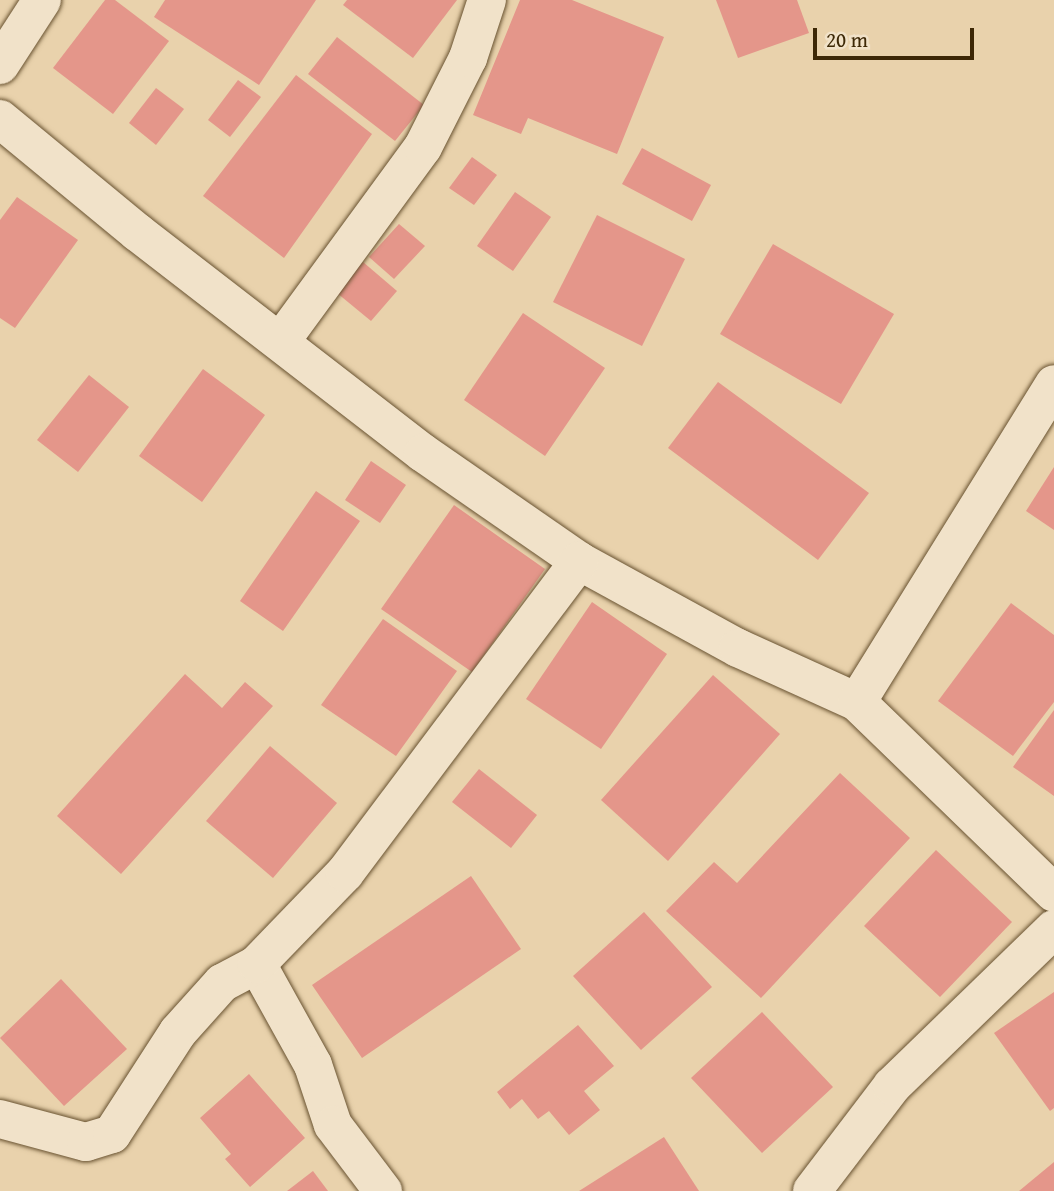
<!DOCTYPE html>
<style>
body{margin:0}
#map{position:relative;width:1054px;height:1191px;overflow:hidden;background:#e9d2ac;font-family:"Gentium Book Plus",serif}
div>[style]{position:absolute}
.building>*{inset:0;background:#e4968a}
.roads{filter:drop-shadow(0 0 2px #685230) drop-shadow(0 0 2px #685230)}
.street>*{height:38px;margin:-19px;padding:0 19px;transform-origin:19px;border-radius:19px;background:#f1e2c9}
span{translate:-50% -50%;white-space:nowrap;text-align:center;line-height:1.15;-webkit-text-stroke:5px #f1e2c9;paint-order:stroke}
.scale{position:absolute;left:813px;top:28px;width:161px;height:32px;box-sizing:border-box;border:4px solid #3d2806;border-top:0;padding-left:9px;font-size:21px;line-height:24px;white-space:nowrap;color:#3d2806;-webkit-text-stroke:5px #f1e2c9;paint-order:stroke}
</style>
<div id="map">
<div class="building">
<i style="clip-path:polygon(105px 0,115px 0,169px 41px,113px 114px,53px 68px)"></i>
<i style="clip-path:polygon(165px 0,316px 0,259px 85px,154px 17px)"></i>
<i style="clip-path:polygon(347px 0,457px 0,413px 58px,343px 5px)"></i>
<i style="clip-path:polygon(520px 0,572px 0,664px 37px,617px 154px,528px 118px,521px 134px,473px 115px)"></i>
<i style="clip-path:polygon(716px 0,797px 0,809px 33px,738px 58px)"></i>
<i style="clip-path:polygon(337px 37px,424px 105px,395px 141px,308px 74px)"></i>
<i style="clip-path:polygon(296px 75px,372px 134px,284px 258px,203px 196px)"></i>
<i style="clip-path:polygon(238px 80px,261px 97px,230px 137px,208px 120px)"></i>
<i style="clip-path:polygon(156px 88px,184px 109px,156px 145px,129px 123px)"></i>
<i style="clip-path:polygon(642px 148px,711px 185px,692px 221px,622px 184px)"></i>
<i style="clip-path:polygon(472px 157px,497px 175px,474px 205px,449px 188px)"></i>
<i style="clip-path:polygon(515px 192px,551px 217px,513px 271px,477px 246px)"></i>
<i style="clip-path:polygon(17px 197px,78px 240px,15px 328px,0 318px,0 220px)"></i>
<i style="clip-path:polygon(597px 215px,685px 259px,642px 346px,553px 302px)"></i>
<i style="clip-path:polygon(399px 224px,425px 246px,394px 279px,369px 257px)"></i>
<i style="clip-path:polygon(773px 244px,894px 314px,841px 404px,720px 334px)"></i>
<i style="clip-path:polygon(363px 262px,397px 291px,371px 321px,337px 293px)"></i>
<i style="clip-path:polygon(523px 313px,605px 368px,545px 456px,464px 400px)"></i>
<i style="clip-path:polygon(203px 369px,265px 415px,202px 502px,139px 456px)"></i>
<i style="clip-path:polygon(89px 375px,129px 407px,78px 472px,37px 440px)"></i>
<i style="clip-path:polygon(718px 382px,869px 493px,818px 560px,668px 448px)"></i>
<i style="clip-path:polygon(371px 461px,406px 485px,380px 523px,345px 500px)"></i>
<i style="clip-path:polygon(1054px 467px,1054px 530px,1026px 511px)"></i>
<i style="clip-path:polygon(316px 491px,360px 521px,283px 631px,240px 601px)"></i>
<i style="clip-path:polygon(454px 505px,545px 569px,472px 672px,381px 609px)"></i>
<i style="clip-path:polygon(592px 602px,667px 654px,601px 749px,526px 699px)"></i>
<i style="clip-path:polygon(1011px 603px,1054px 635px,1054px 702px,1013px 756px,938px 701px)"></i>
<i style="clip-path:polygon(383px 619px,457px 671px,396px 756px,321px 705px)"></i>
<i style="clip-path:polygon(185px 674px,222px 708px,245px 682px,273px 706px,121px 874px,57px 816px)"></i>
<i style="clip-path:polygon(713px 675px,780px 734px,668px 861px,601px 800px)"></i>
<i style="clip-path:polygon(1054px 710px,1054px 796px,1013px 767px)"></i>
<i style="clip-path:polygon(270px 746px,337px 803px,273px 878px,206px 821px)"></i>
<i style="clip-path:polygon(479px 769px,537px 815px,511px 848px,452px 802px)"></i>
<i style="clip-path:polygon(840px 773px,910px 838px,761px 998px,666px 911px,714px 862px,737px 883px)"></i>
<i style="clip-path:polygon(936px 850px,1012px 922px,940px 997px,864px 926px)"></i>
<i style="clip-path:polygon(471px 876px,521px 949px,362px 1058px,312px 985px)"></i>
<i style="clip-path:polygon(644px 912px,712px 987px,641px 1050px,573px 976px)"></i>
<i style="clip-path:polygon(61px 979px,127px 1049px,64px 1106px,0 1038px)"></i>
<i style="clip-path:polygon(1054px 992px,1054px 1108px,1050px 1111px,994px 1033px)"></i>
<i style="clip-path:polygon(762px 1012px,833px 1087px,762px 1153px,691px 1078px)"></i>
<i style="clip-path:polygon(578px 1025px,614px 1066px,584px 1091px,600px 1110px,569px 1135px,549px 1111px,538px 1119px,522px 1099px,510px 1109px,497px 1092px)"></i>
<i style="clip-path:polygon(249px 1074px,305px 1138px,250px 1187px,225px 1159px,231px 1154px,200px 1118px)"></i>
<i style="clip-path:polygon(664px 1137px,699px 1191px,579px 1191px)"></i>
<i style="clip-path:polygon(1054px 1162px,1054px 1191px,1019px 1191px)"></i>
<i style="clip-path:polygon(313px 1171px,328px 1191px,287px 1191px)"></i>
</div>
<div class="roads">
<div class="street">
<i style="left:0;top:65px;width:77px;rotate:-57.1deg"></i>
<i style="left:0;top:119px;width:178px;rotate:39.5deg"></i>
<i style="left:137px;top:232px;width:361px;rotate:37.7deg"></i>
<i style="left:423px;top:453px;width:190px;rotate:34.7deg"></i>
<i style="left:579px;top:561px;width:181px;rotate:28.7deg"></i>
<i style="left:738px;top:648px;width:131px;rotate:24.4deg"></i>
<i style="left:857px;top:702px;width:274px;rotate:44.1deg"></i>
<i style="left:281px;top:341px;width:240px;rotate:-53.8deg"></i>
<i style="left:423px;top:147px;width:100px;rotate:-63.2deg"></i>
<i style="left:468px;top:58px;width:61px;rotate:-71.9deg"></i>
<i style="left:857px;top:702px;width:374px;rotate:-58.2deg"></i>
<i style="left:257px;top:964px;width:115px;rotate:61deg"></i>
<i style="left:313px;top:1065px;width:63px;rotate:71.6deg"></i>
<i style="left:333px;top:1125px;width:83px;rotate:52.9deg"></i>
<i style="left:0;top:1119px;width:89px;rotate:15deg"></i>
<i style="left:86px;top:1142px;width:27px;rotate:-17deg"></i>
<i style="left:112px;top:1134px;width:121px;rotate:-57.1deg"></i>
<i style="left:178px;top:1032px;width:66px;rotate:-48.1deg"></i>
<i style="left:222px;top:983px;width:40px;rotate:-28deg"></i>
<i style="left:257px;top:964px;width:127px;rotate:-46deg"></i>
<i style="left:345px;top:873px;width:390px;rotate:-53.1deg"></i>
<i style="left:812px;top:1191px;width:132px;rotate:-52.7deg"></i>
<i style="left:892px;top:1086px;width:226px;rotate:-44.1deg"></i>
</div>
</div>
<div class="scale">20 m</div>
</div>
